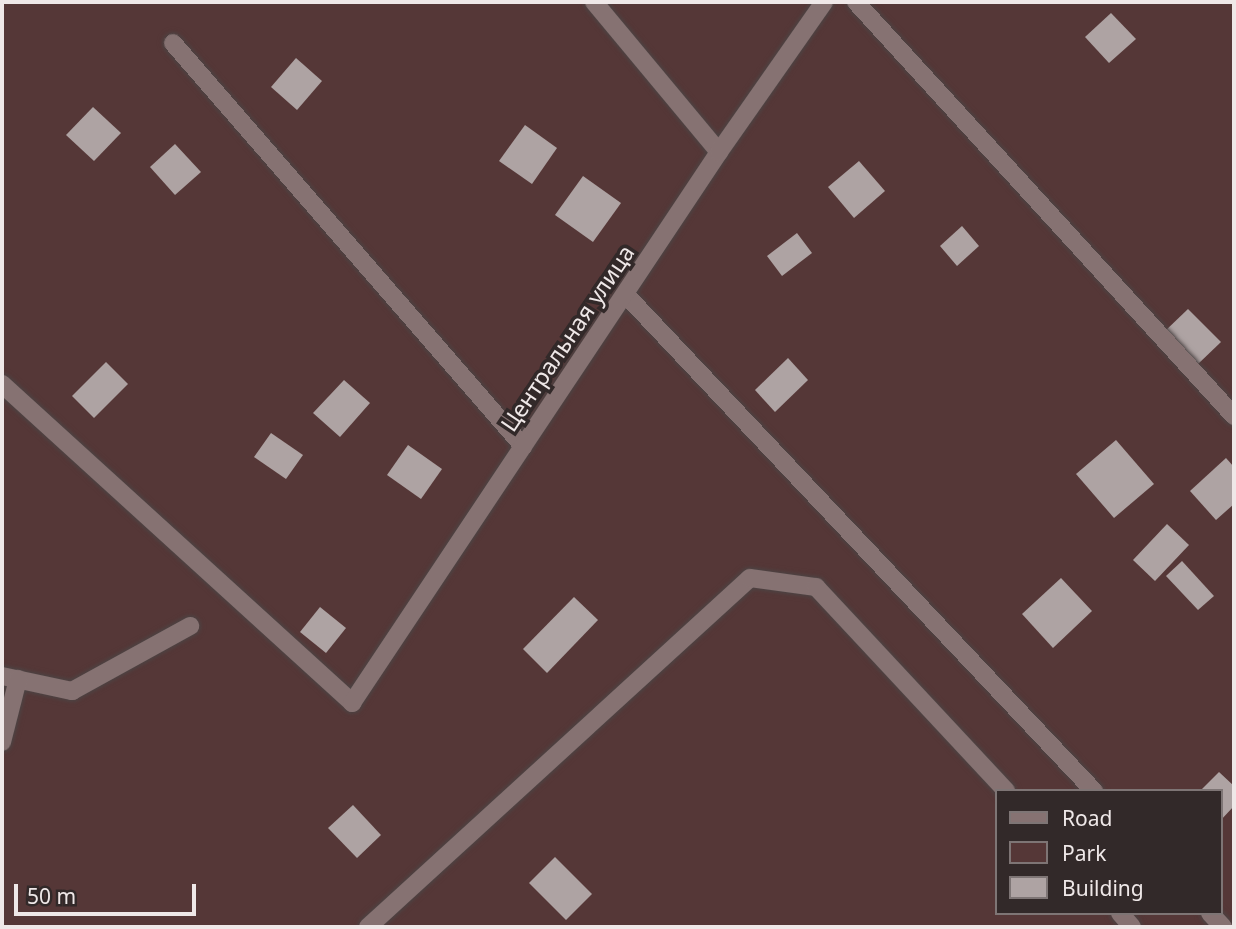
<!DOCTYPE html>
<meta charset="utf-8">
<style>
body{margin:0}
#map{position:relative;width:1236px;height:929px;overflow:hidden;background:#322929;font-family:"Noto Sans",sans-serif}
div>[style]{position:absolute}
.green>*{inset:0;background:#553737}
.building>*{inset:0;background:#aea3a3}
.roads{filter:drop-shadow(0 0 2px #4c4444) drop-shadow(0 0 2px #4c4444)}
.minor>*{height:18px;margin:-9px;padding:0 9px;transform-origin:9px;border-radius:9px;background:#867272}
span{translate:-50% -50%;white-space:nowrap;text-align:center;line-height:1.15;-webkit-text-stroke:7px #322929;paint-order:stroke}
.street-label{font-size:23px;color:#efe8e8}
.frame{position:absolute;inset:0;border:4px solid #efe8e8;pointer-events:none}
.legend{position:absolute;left:995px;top:789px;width:228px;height:126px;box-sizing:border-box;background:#322929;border:2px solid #7e7575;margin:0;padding:9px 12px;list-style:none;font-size:21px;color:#efe8e8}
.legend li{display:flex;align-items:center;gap:14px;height:35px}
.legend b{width:35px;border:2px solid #7e7575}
.scale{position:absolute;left:14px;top:884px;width:182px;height:32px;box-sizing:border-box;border:4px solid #efe8e8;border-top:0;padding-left:9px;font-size:21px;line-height:24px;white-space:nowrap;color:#efe8e8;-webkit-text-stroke:5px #322929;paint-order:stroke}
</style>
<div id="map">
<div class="green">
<i style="clip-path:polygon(evenodd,2px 2px,1234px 2px,1234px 927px,2px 927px,2px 2px,996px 791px,1220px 791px,1220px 913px,996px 913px,996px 791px)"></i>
</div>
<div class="building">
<i style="clip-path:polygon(1111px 13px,1136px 39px,1109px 63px,1085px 37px)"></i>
<i style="clip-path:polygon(296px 58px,322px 81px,297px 110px,271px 87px)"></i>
<i style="clip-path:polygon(93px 107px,121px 133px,94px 161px,66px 135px)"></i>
<i style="clip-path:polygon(525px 125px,557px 148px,532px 184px,499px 161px)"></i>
<i style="clip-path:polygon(175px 144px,201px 172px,175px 195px,150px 167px)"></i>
<i style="clip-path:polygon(859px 161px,885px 191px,854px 218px,828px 187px)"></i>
<i style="clip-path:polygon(583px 176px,621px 203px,593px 242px,555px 215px)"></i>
<i style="clip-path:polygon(962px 226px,979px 246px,957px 266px,940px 246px)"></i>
<i style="clip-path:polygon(797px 233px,812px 253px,782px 276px,767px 256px)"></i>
<i style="clip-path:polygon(1188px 309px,1221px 342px,1197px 365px,1164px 332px)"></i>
<i style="clip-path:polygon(788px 358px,808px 380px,775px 412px,755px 390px)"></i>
<i style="clip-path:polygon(106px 362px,128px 384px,94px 418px,72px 396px)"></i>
<i style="clip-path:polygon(344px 380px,370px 403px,340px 437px,313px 413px)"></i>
<i style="clip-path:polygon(271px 433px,303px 455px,286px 479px,254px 457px)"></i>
<i style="clip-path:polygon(1116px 440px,1154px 484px,1114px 518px,1076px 474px)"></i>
<i style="clip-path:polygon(408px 445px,442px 469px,421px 499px,387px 475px)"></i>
<i style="clip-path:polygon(1226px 458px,1234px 467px,1234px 504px,1216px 520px,1190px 491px)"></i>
<i style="clip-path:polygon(1167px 524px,1189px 545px,1155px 581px,1133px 560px)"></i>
<i style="clip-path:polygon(1182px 561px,1214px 596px,1198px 610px,1166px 576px)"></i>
<i style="clip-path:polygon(1061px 578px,1092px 611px,1053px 648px,1022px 614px)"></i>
<i style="clip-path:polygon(574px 597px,598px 620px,547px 673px,523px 649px)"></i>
<i style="clip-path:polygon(320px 607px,346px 628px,326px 653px,300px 632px)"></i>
<i style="clip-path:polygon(1219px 772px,1234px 786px,1234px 806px,1220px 821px,1220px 791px,1200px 791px)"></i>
<i style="clip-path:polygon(353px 805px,381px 835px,357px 858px,328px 828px)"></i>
<i style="clip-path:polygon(555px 857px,592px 894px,566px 920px,529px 883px)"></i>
</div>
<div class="roads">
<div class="minor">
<i style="left:594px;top:2px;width:195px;rotate:50.2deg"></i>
<i style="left:856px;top:2px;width:561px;rotate:47.6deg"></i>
<i style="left:173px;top:43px;width:534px;rotate:49.03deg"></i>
<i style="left:627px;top:296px;width:681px;rotate:46.67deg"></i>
<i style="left:2px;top:384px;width:474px;rotate:42.3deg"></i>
<i style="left:352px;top:703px;width:662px;rotate:-56.33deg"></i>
<i style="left:719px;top:152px;width:183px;rotate:-55deg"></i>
<i style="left:2px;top:676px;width:72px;rotate:12.1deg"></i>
<i style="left:72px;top:691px;width:135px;rotate:-28.8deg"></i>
<i style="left:2px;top:742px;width:65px;rotate:-75.7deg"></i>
<i style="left:1120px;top:913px;width:18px;rotate:49deg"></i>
<i style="left:1210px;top:913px;width:19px;rotate:47deg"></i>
<i style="left:368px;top:927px;width:517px;rotate:-42.42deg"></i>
<i style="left:750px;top:578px;width:67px;rotate:7.8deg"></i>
<i style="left:816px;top:587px;width:279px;rotate:47deg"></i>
</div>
</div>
<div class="street-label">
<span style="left:567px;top:338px;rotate:-56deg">Центральная улица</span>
</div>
<div class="frame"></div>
<ul class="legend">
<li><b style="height:9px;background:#867272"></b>Road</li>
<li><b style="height:19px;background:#553737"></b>Park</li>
<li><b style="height:19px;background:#aea3a3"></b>Building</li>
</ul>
<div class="scale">50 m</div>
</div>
